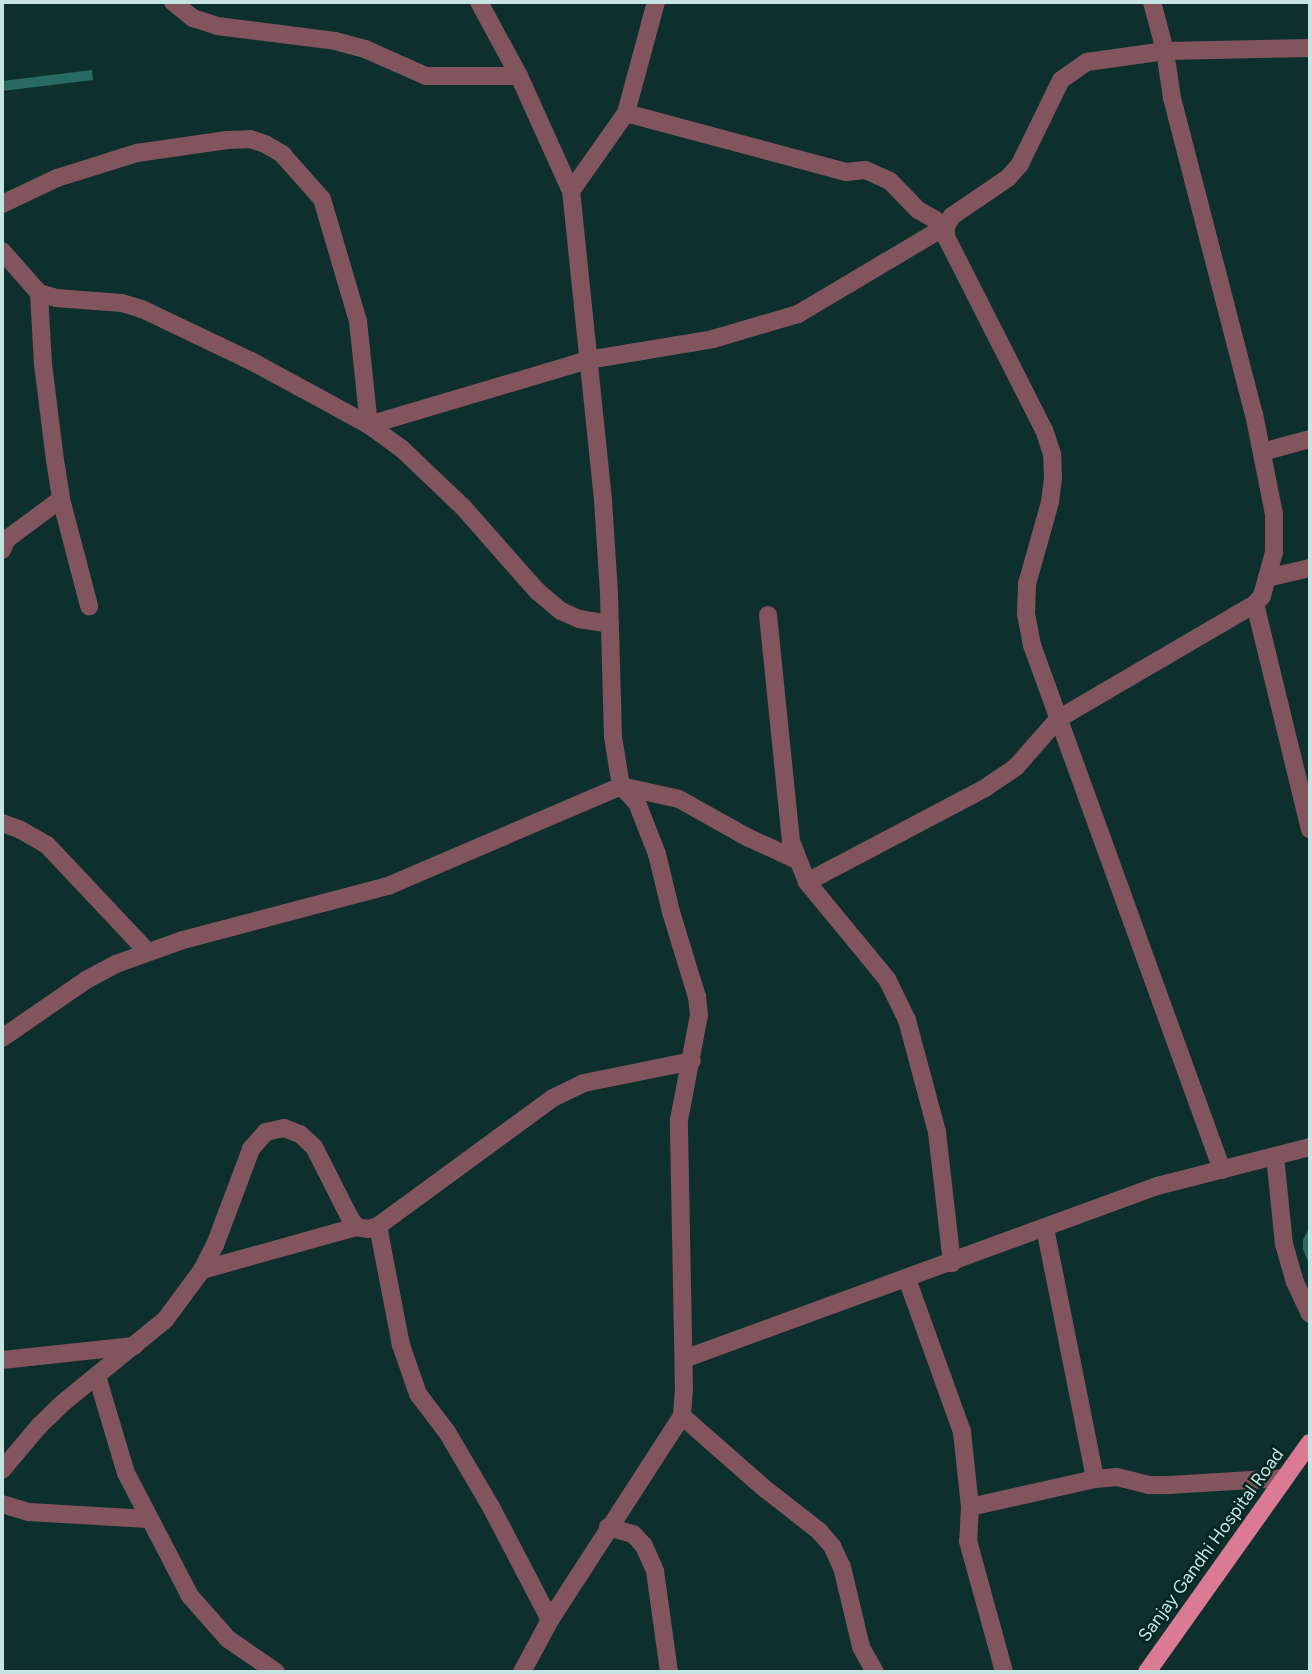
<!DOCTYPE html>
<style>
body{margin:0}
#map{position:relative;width:1312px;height:1674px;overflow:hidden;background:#0d302c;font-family:Figtree,sans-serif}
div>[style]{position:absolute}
.building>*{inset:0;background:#296a62}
.street>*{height:18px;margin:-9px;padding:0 9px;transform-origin:9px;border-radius:9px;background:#82545e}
.primary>*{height:18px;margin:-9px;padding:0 9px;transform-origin:9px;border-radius:9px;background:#da7b93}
span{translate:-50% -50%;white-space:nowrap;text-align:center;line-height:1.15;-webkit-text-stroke:5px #032622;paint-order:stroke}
.street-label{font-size:18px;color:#c6e5e0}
.frame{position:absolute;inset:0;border:4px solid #c6e5e0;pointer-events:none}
</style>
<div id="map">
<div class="building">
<i style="clip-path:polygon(92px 70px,93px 80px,2px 91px,2px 81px)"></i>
<i style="clip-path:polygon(1310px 1226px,1310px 1267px,1303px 1249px,1303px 1240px)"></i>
</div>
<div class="street">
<i style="left:173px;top:2px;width:26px;rotate:39deg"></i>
<i style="left:193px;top:18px;width:25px;rotate:18deg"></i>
<i style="left:217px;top:26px;width:119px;rotate:7.2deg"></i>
<i style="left:335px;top:41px;width:31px;rotate:15deg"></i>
<i style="left:365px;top:49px;width:67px;rotate:23.9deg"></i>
<i style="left:426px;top:76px;width:93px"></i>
<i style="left:479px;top:2px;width:84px;rotate:61.6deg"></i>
<i style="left:519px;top:76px;width:126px;rotate:65.7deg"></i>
<i style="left:1152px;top:2px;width:51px;rotate:75.1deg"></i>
<i style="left:1165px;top:51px;width:48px;rotate:81.5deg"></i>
<i style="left:1172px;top:98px;width:326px;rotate:75.5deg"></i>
<i style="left:1254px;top:414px;width:102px;rotate:78.7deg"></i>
<i style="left:1274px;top:514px;width:38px;rotate:90deg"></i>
<i style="left:1274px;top:552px;width:46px;rotate:105.3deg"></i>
<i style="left:1262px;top:596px;width:11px;rotate:131deg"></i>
<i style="left:1255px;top:604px;width:232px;rotate:76.3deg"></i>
<i style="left:2px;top:204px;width:61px;rotate:-25.3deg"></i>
<i style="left:57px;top:178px;width:84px;rotate:-17.4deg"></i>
<i style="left:137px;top:153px;width:91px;rotate:-8.2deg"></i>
<i style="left:227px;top:140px;width:23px;rotate:-2deg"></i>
<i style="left:250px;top:139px;width:16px;rotate:18deg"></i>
<i style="left:265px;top:144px;width:20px;rotate:30deg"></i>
<i style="left:282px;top:154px;width:60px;rotate:48.4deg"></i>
<i style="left:322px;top:199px;width:127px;rotate:73.6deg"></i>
<i style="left:358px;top:321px;width:105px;rotate:84deg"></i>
<i style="left:369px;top:425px;width:228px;rotate:-16.5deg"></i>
<i style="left:588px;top:360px;width:127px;rotate:-9.5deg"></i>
<i style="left:713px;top:339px;width:89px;rotate:-16.4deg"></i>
<i style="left:798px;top:314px;width:172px;rotate:-30.7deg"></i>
<i style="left:946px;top:226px;width:32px;rotate:-150deg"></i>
<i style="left:918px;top:210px;width:40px;rotate:-134deg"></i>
<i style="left:890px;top:181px;width:27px;rotate:-156deg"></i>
<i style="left:865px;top:170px;width:19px;rotate:174deg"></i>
<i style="left:846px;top:172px;width:228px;rotate:-165deg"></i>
<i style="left:2px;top:251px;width:56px;rotate:48.6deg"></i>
<i style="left:39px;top:293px;width:18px;rotate:16deg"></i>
<i style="left:56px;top:298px;width:66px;rotate:4.3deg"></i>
<i style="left:122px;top:303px;width:21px;rotate:17deg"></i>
<i style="left:142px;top:309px;width:121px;rotate:25.5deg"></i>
<i style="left:251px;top:361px;width:134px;rotate:28.5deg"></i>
<i style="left:369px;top:425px;width:41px;rotate:36deg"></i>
<i style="left:402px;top:449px;width:84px;rotate:43.6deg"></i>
<i style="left:463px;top:507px;width:112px;rotate:48.6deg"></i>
<i style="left:537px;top:591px;width:31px;rotate:40deg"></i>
<i style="left:561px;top:611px;width:20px;rotate:24deg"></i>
<i style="left:579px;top:619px;width:31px;rotate:9deg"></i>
<i style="left:39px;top:293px;width:71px;rotate:86.8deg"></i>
<i style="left:43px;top:364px;width:97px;rotate:82.9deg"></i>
<i style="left:55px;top:460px;width:39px;rotate:81deg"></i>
<i style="left:61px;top:499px;width:111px;rotate:75.3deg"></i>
<i style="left:1262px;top:452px;width:50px;rotate:-15.2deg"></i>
<i style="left:2px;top:550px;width:12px;rotate:-66deg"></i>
<i style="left:7px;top:539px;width:67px;rotate:-36.5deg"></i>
<i style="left:1267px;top:578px;width:44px;rotate:-13.1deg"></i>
<i style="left:768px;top:615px;width:227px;rotate:84.2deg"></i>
<i style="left:791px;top:841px;width:44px;rotate:68.7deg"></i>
<i style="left:807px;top:882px;width:126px;rotate:50.5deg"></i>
<i style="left:887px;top:979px;width:46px;rotate:64deg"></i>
<i style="left:907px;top:1020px;width:116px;rotate:75deg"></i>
<i style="left:937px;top:1132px;width:132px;rotate:83.5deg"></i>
<i style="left:2px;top:823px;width:20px;rotate:20deg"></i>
<i style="left:21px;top:830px;width:30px;rotate:30deg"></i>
<i style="left:47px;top:845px;width:147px;rotate:46.7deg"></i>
<i style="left:807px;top:882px;width:201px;rotate:-27.8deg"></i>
<i style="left:985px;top:788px;width:37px;rotate:-34deg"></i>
<i style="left:1016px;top:767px;width:64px;rotate:-48.8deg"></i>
<i style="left:1058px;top:719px;width:228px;rotate:-30.3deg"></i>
<i style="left:2px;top:1038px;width:102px;rotate:-34.6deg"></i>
<i style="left:86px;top:980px;width:34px;rotate:-28deg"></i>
<i style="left:116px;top:964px;width:71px;rotate:-19.7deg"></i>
<i style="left:183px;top:940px;width:212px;rotate:-14.8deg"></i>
<i style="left:388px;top:886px;width:254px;rotate:-23.2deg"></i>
<i style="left:621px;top:786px;width:59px;rotate:12.6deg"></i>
<i style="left:679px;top:799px;width:78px;rotate:29.2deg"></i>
<i style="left:747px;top:837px;width:55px;rotate:24.7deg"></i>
<i style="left:1275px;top:1156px;width:88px;rotate:84.2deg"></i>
<i style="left:1284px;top:1244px;width:40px;rotate:74deg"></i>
<i style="left:1295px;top:1282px;width:35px;rotate:65deg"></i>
<i style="left:1222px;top:1170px;width:558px;rotate:-109.9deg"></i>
<i style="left:1032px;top:645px;width:32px;rotate:-101deg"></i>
<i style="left:1026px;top:614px;width:30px;rotate:-88deg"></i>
<i style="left:1027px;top:584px;width:85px;rotate:-74.3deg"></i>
<i style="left:1050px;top:502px;width:24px;rotate:-83deg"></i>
<i style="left:1053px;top:478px;width:24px;rotate:-92deg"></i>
<i style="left:1052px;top:454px;width:25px;rotate:-108deg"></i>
<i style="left:1044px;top:430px;width:216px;rotate:-116.9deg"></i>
<i style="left:946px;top:237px;width:11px;rotate:-90deg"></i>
<i style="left:946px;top:226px;width:12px;rotate:-59deg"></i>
<i style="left:952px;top:216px;width:68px;rotate:-34.2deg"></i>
<i style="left:1008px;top:178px;width:18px;rotate:-49deg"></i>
<i style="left:1020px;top:164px;width:93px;rotate:-64deg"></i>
<i style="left:1061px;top:80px;width:32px;rotate:-35deg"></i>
<i style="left:1087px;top:62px;width:79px;rotate:-8deg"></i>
<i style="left:1165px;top:51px;width:145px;rotate:-1.2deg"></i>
<i style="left:378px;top:1226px;width:121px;rotate:79.1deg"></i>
<i style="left:401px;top:1345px;width:52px;rotate:70.9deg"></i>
<i style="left:418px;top:1394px;width:48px;rotate:52.7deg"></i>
<i style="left:447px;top:1432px;width:87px;rotate:59.6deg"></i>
<i style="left:491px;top:1507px;width:127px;rotate:62.4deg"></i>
<i style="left:1045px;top:1228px;width:256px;rotate:78.7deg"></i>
<i style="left:202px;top:1270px;width:160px;rotate:-15.6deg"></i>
<i style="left:907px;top:1279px;width:163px;rotate:70.2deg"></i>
<i style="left:962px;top:1432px;width:75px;rotate:83.9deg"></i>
<i style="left:970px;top:1507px;width:128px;rotate:-12.6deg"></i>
<i style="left:1095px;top:1479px;width:22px;rotate:-5deg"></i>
<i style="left:1117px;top:1477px;width:32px;rotate:14deg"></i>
<i style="left:1148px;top:1485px;width:21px"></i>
<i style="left:1169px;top:1485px;width:116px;rotate:-3.5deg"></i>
<i style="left:684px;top:1359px;width:504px;rotate:-20.09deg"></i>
<i style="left:1157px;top:1186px;width:158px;rotate:-14.3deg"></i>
<i style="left:2px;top:1360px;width:133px;rotate:-6.1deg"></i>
<i style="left:97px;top:1376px;width:101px;rotate:73.4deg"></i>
<i style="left:126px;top:1473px;width:139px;rotate:62.5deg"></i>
<i style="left:190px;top:1596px;width:57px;rotate:48.5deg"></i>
<i style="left:228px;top:1639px;width:58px;rotate:34.5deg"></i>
<i style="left:682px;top:1416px;width:109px;rotate:41.3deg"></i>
<i style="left:764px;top:1488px;width:70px;rotate:38deg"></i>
<i style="left:819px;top:1531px;width:20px;rotate:49deg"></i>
<i style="left:832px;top:1546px;width:23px;rotate:65deg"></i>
<i style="left:842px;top:1567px;width:82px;rotate:76.6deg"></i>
<i style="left:861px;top:1647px;width:29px;rotate:61deg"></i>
<i style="left:2px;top:1470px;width:57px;rotate:-49.9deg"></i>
<i style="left:39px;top:1426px;width:35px;rotate:-44deg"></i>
<i style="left:64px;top:1402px;width:130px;rotate:-39.1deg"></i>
<i style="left:165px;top:1320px;width:62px;rotate:-53.5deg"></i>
<i style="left:202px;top:1270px;width:28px;rotate:-63deg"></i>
<i style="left:215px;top:1245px;width:103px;rotate:-69.4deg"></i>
<i style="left:251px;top:1149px;width:23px;rotate:-49deg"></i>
<i style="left:266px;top:1132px;width:18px;rotate:-13deg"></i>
<i style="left:284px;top:1128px;width:17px;rotate:21deg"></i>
<i style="left:300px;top:1134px;width:19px;rotate:43deg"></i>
<i style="left:314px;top:1147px;width:80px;rotate:63.1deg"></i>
<i style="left:350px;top:1218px;width:11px;rotate:56deg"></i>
<i style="left:356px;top:1227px;width:12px;rotate:9deg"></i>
<i style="left:368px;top:1229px;width:10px;rotate:-17deg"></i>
<i style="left:378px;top:1226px;width:217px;rotate:-36.2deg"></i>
<i style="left:553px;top:1098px;width:34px;rotate:-26deg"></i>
<i style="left:584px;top:1083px;width:110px;rotate:-11.5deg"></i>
<i style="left:2px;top:1504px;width:28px;rotate:17deg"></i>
<i style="left:29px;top:1512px;width:119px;rotate:3.4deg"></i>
<i style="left:970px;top:1507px;width:34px;rotate:93deg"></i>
<i style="left:968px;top:1541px;width:136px;rotate:74.6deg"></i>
<i style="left:608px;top:1527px;width:26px;rotate:16deg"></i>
<i style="left:633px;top:1534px;width:16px;rotate:47deg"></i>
<i style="left:644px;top:1546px;width:27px;rotate:66deg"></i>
<i style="left:655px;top:1571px;width:102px;rotate:82.1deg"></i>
<i style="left:522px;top:1672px;width:59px;rotate:-61.7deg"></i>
<i style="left:550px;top:1620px;width:243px;rotate:-57.1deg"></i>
<i style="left:682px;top:1416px;width:26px;rotate:-86deg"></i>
<i style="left:684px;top:1390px;width:270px;rotate:-91.1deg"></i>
<i style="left:679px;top:1120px;width:107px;rotate:-79.2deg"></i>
<i style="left:699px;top:1015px;width:18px;rotate:-96deg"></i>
<i style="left:697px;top:997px;width:89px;rotate:-107deg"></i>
<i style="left:671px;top:912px;width:60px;rotate:-103.6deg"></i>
<i style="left:657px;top:854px;width:55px;rotate:-111.4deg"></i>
<i style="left:637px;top:803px;width:23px;rotate:-133deg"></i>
<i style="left:621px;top:786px;width:50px;rotate:-99.3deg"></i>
<i style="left:613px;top:737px;width:144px;rotate:-91.6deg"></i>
<i style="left:609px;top:593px;width:93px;rotate:-93.7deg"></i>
<i style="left:603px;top:500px;width:311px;rotate:-95.9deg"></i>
<i style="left:571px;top:191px;width:95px;rotate:-54.8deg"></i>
<i style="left:626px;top:113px;width:115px;rotate:-74.9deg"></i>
</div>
<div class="primary">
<i style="left:1147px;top:1672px;width:281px;rotate:-54.6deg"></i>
</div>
<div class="street-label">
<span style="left:1211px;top:1545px;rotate:-54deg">Sanjay Gandhi Hospital Road</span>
</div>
<div class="frame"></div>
</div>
